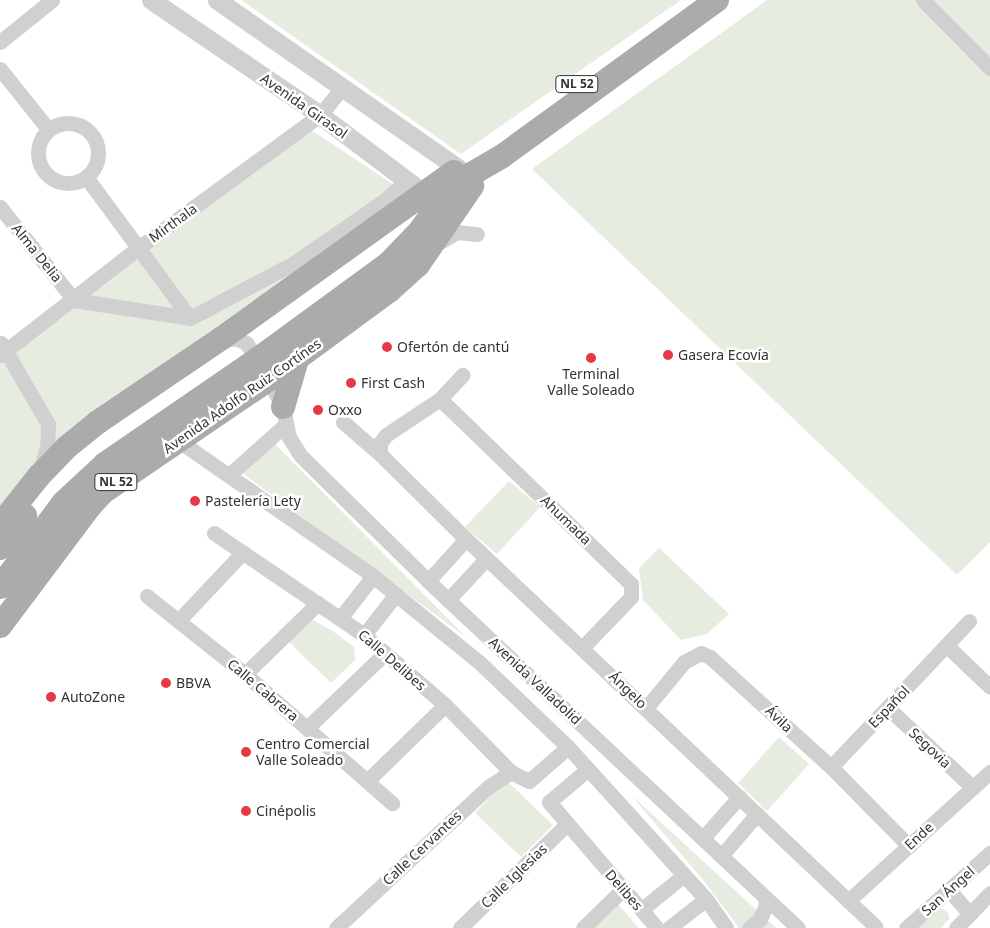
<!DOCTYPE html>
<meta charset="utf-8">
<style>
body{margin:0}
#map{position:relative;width:990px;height:928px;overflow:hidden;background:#fff;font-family:"Noto Sans",sans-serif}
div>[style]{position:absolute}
.green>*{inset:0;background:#e6ecdf}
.minor>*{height:15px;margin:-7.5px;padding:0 7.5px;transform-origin:7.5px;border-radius:7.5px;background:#d0d0d0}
.minor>.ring{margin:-7.5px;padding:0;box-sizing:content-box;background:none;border:15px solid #d0d0d0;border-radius:50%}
.tertiary>*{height:19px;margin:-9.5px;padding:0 9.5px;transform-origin:9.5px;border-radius:9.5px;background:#d0d0d0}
.primary>*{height:24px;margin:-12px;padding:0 12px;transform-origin:12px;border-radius:12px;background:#ababab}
.dots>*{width:14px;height:14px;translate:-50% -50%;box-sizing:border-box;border:2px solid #fff;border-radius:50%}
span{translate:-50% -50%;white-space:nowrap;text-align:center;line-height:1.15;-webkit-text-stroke:5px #fff;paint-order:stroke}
.shield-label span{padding:1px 4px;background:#fff;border:1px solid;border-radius:4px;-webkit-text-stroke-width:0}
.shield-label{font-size:12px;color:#333;font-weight:700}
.street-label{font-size:14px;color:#333}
.poi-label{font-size:14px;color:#333}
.left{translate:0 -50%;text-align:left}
</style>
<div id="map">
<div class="green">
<i style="clip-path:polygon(241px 0,681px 0,461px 154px)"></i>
<i style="clip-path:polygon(767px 0,990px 0,990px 57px,976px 65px,990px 75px,990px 542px,957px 575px,532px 169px)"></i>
<i style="clip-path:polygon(311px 130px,408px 194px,72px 427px,47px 452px,0 513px,0 360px)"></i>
<i style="clip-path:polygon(274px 443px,466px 637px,238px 470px)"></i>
<i style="clip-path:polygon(509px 481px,540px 507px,497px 554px,465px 527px)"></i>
<i style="clip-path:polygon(659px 548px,729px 614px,707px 634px,681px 640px,643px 600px,639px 568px)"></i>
<i style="clip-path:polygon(313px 620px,334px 632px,354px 647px,355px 660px,331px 683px,287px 640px)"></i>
<i style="clip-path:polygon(779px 737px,809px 764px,767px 811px,738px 783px)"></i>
<i style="clip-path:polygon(506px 780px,553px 825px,521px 857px,475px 813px)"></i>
<i style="clip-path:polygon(631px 795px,776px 928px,739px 928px,704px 881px)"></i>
<i style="clip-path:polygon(616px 902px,639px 928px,589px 928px)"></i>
<i style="clip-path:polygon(938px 907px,947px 911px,950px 918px,941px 928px,916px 928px)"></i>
</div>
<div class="minor">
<i style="left:923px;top:0;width:95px;rotate:45.4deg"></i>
<i style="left:0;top:42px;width:67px;rotate:-38.9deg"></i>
<i style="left:0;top:69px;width:77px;rotate:51.3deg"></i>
<i class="ring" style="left:38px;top:123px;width:45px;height:45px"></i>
<i style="left:86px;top:177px;width:175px;rotate:53.6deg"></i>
<i style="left:0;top:207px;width:119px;rotate:51.5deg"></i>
<i style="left:74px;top:300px;width:117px;rotate:8.8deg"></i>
<i style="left:190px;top:318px;width:118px;rotate:-27.9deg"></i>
<i style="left:294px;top:263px;width:111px;rotate:-34.7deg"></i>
<i style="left:385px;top:200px;width:30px;rotate:-42deg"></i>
<i style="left:438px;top:243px;width:22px;rotate:-30deg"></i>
<i style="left:457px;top:232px;width:20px;rotate:6deg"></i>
<i style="left:222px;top:338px;width:16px;rotate:4deg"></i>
<i style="left:238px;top:339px;width:9px;rotate:27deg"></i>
<i style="left:246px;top:343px;width:14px;rotate:54deg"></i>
<i style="left:254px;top:354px;width:60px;rotate:61.3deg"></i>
<i style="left:283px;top:407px;width:31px;rotate:79deg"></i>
<i style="left:289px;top:437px;width:22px;rotate:58deg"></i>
<i style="left:301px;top:456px;width:178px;rotate:44.5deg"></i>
<i style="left:428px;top:581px;width:507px;rotate:43.16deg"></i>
<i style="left:1px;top:343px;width:94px;rotate:59.9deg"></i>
<i style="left:48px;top:424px;width:23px;rotate:92deg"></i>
<i style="left:47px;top:447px;width:25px;rotate:106deg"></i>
<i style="left:0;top:355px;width:175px;rotate:-37.8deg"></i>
<i style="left:138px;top:248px;width:225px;rotate:-36.2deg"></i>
<i style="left:320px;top:115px;width:35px;rotate:-51deg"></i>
<i style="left:440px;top:399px;width:266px;rotate:44.1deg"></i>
<i style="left:631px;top:584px;width:13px;rotate:90deg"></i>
<i style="left:631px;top:597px;width:71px;rotate:133.9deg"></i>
<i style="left:343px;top:422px;width:49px;rotate:40.9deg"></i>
<i style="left:380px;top:454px;width:121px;rotate:44.7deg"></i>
<i style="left:466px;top:539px;width:564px;rotate:43.42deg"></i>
<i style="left:179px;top:441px;width:236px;rotate:34.8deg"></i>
<i style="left:373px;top:576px;width:136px;rotate:39.1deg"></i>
<i style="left:479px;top:662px;width:123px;rotate:43.7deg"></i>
<i style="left:568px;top:747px;width:205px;rotate:47.8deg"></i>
<i style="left:706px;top:899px;width:35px;rotate:55deg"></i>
<i style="left:380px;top:454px;width:11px;rotate:-90deg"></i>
<i style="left:380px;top:443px;width:10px;rotate:-53deg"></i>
<i style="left:386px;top:435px;width:65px;rotate:-33.7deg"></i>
<i style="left:440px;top:399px;width:33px;rotate:-47deg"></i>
<i style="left:229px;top:475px;width:75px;rotate:-41.8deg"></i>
<i style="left:214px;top:533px;width:181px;rotate:34.2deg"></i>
<i style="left:364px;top:635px;width:107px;rotate:40.8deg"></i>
<i style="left:445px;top:705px;width:94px;rotate:45.4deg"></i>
<i style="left:511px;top:772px;width:20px;rotate:27deg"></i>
<i style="left:529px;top:781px;width:52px;rotate:-41.1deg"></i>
<i style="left:428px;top:581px;width:57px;rotate:-47.9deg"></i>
<i style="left:147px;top:596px;width:125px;rotate:38.5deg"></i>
<i style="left:245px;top:674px;width:196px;rotate:41.3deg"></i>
<i style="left:448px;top:600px;width:56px;rotate:-47.2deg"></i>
<i style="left:341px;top:617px;width:52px;rotate:-52deg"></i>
<i style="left:179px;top:620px;width:93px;rotate:-46.7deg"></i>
<i style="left:364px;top:635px;width:52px;rotate:-52deg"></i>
<i style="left:947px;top:646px;width:59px;rotate:43.6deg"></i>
<i style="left:245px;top:674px;width:102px;rotate:-44.2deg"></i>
<i style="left:646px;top:708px;width:60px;rotate:-50.4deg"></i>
<i style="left:684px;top:662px;width:19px;rotate:-28deg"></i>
<i style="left:701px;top:653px;width:10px;rotate:24deg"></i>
<i style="left:710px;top:657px;width:164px;rotate:42.3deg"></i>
<i style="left:831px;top:767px;width:111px;rotate:45.4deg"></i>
<i style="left:888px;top:708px;width:115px;rotate:43.2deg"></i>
<i style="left:308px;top:727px;width:105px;rotate:-43.8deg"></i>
<i style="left:831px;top:767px;width:201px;rotate:-46.6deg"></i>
<i style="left:588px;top:769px;width:51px;rotate:139.8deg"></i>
<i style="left:549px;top:802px;width:166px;rotate:49.4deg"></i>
<i style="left:368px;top:780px;width:107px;rotate:-44.2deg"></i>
<i style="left:703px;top:838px;width:55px;rotate:-48.7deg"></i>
<i style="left:722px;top:855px;width:54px;rotate:-49.5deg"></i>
<i style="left:949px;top:890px;width:32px;rotate:49deg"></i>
<i style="left:848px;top:901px;width:192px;rotate:-42.3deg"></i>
<i style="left:642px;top:909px;width:54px;rotate:-39deg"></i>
<i style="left:336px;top:928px;width:207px;rotate:-42.8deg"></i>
<i style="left:488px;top:787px;width:27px;rotate:-33deg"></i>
<i style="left:460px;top:928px;width:149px;rotate:-44.2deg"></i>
<i style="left:583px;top:928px;width:57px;rotate:-44.3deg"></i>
<i style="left:669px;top:928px;width:47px;rotate:-38.1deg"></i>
<i style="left:749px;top:928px;width:14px;rotate:-39deg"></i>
<i style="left:760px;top:919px;width:15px;rotate:-67deg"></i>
<i style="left:766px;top:905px;width:8px;rotate:-97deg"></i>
<i style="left:906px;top:928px;width:113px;rotate:-41.8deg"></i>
<i style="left:956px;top:928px;width:49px;rotate:-45.8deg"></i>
</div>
<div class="tertiary">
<i style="left:151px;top:0;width:204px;rotate:34.2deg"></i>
<i style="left:320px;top:115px;width:141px;rotate:37deg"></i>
<i style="left:217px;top:0;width:294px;rotate:34.9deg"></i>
</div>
<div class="primary">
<i style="left:283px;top:407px;width:53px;rotate:-73.6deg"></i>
<i style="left:0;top:525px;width:63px;rotate:-51.5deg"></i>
<i style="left:39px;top:476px;width:40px;rotate:-46deg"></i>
<i style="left:67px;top:447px;width:40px;rotate:-39deg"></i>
<i style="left:98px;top:422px;width:150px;rotate:-34.1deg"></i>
<i style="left:222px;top:338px;width:285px;rotate:-35.6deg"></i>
<i style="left:0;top:548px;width:41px;rotate:-52deg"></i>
<i style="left:0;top:587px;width:106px;rotate:-53deg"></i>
<i style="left:64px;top:502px;width:56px;rotate:-42.8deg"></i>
<i style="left:105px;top:464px;width:186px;rotate:-34.5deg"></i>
<i style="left:258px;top:359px;width:161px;rotate:-36.2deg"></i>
<i style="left:388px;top:264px;width:46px;rotate:-45.9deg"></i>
<i style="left:420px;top:231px;width:33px;rotate:-55deg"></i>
<i style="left:439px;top:204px;width:40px;rotate:-44deg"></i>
<i style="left:468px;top:176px;width:38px;rotate:-30deg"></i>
<i style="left:501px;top:157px;width:267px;rotate:-36deg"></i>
<i style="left:0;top:626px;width:150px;rotate:-53.1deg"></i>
<i style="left:90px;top:506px;width:19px;rotate:-47deg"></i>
<i style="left:103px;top:492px;width:201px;rotate:-34.2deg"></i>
<i style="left:269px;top:379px;width:149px;rotate:-36.3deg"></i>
<i style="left:389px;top:291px;width:39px;rotate:-42deg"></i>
<i style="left:418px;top:265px;width:96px;rotate:-55.6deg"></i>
<i style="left:472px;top:186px;width:8px;rotate:-113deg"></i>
</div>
<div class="dots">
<i style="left:387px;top:347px;background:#e63946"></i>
<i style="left:668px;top:355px;background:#e63946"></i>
<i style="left:591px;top:358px;background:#e63946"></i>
<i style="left:351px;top:383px;background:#e63946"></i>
<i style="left:318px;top:410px;background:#e63946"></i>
<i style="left:195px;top:501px;background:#e63946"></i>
<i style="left:166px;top:683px;background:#e63946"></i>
<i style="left:51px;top:697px;background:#e63946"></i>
<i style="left:246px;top:752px;background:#e63946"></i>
<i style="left:246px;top:811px;background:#e63946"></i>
</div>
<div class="shield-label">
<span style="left:577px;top:84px">NL 52</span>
<span style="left:116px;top:482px">NL 52</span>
</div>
<div class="street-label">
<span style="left:304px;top:106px;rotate:35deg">Avenida Girasol</span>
<span style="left:173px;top:223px;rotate:-36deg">Mirthala</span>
<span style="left:37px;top:253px;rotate:51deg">Alma Delia</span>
<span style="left:242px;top:396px;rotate:-35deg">Avenida Adolfo Ruiz Cortínes</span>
<span style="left:566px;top:520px;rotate:44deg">Ahumada</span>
<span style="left:392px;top:660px;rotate:41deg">Calle Delibes</span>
<span style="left:535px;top:681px;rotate:43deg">Avenida Valladolid</span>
<span style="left:263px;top:690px;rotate:40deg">Calle Cabrera</span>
<span style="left:628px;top:690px;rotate:44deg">Ángelo</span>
<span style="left:889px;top:707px;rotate:-46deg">Español</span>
<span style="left:779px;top:719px;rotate:43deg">Ávila</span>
<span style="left:930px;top:748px;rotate:43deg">Segovia</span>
<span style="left:919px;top:836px;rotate:-43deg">Ende</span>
<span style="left:422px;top:848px;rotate:-43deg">Calle Cervantes</span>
<span style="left:514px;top:876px;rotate:-44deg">Calle Iglesias</span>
<span style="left:624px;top:890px;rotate:49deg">Delibes</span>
<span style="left:948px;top:891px;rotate:-42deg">San Ángel</span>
</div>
<div class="poi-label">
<span class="left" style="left:397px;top:347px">Ofertón de cantú</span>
<span class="left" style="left:678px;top:355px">Gasera Ecovía</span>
<span style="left:591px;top:382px">Terminal<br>Valle Soleado</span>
<span class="left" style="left:361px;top:383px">First Cash</span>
<span class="left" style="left:328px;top:410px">Oxxo</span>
<span class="left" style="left:205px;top:501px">Pastelería Lety</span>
<span class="left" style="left:176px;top:683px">BBVA</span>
<span class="left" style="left:61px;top:697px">AutoZone</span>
<span class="left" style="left:256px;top:752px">Centro Comercial<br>Valle Soleado</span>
<span class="left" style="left:256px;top:811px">Cinépolis</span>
</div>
</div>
